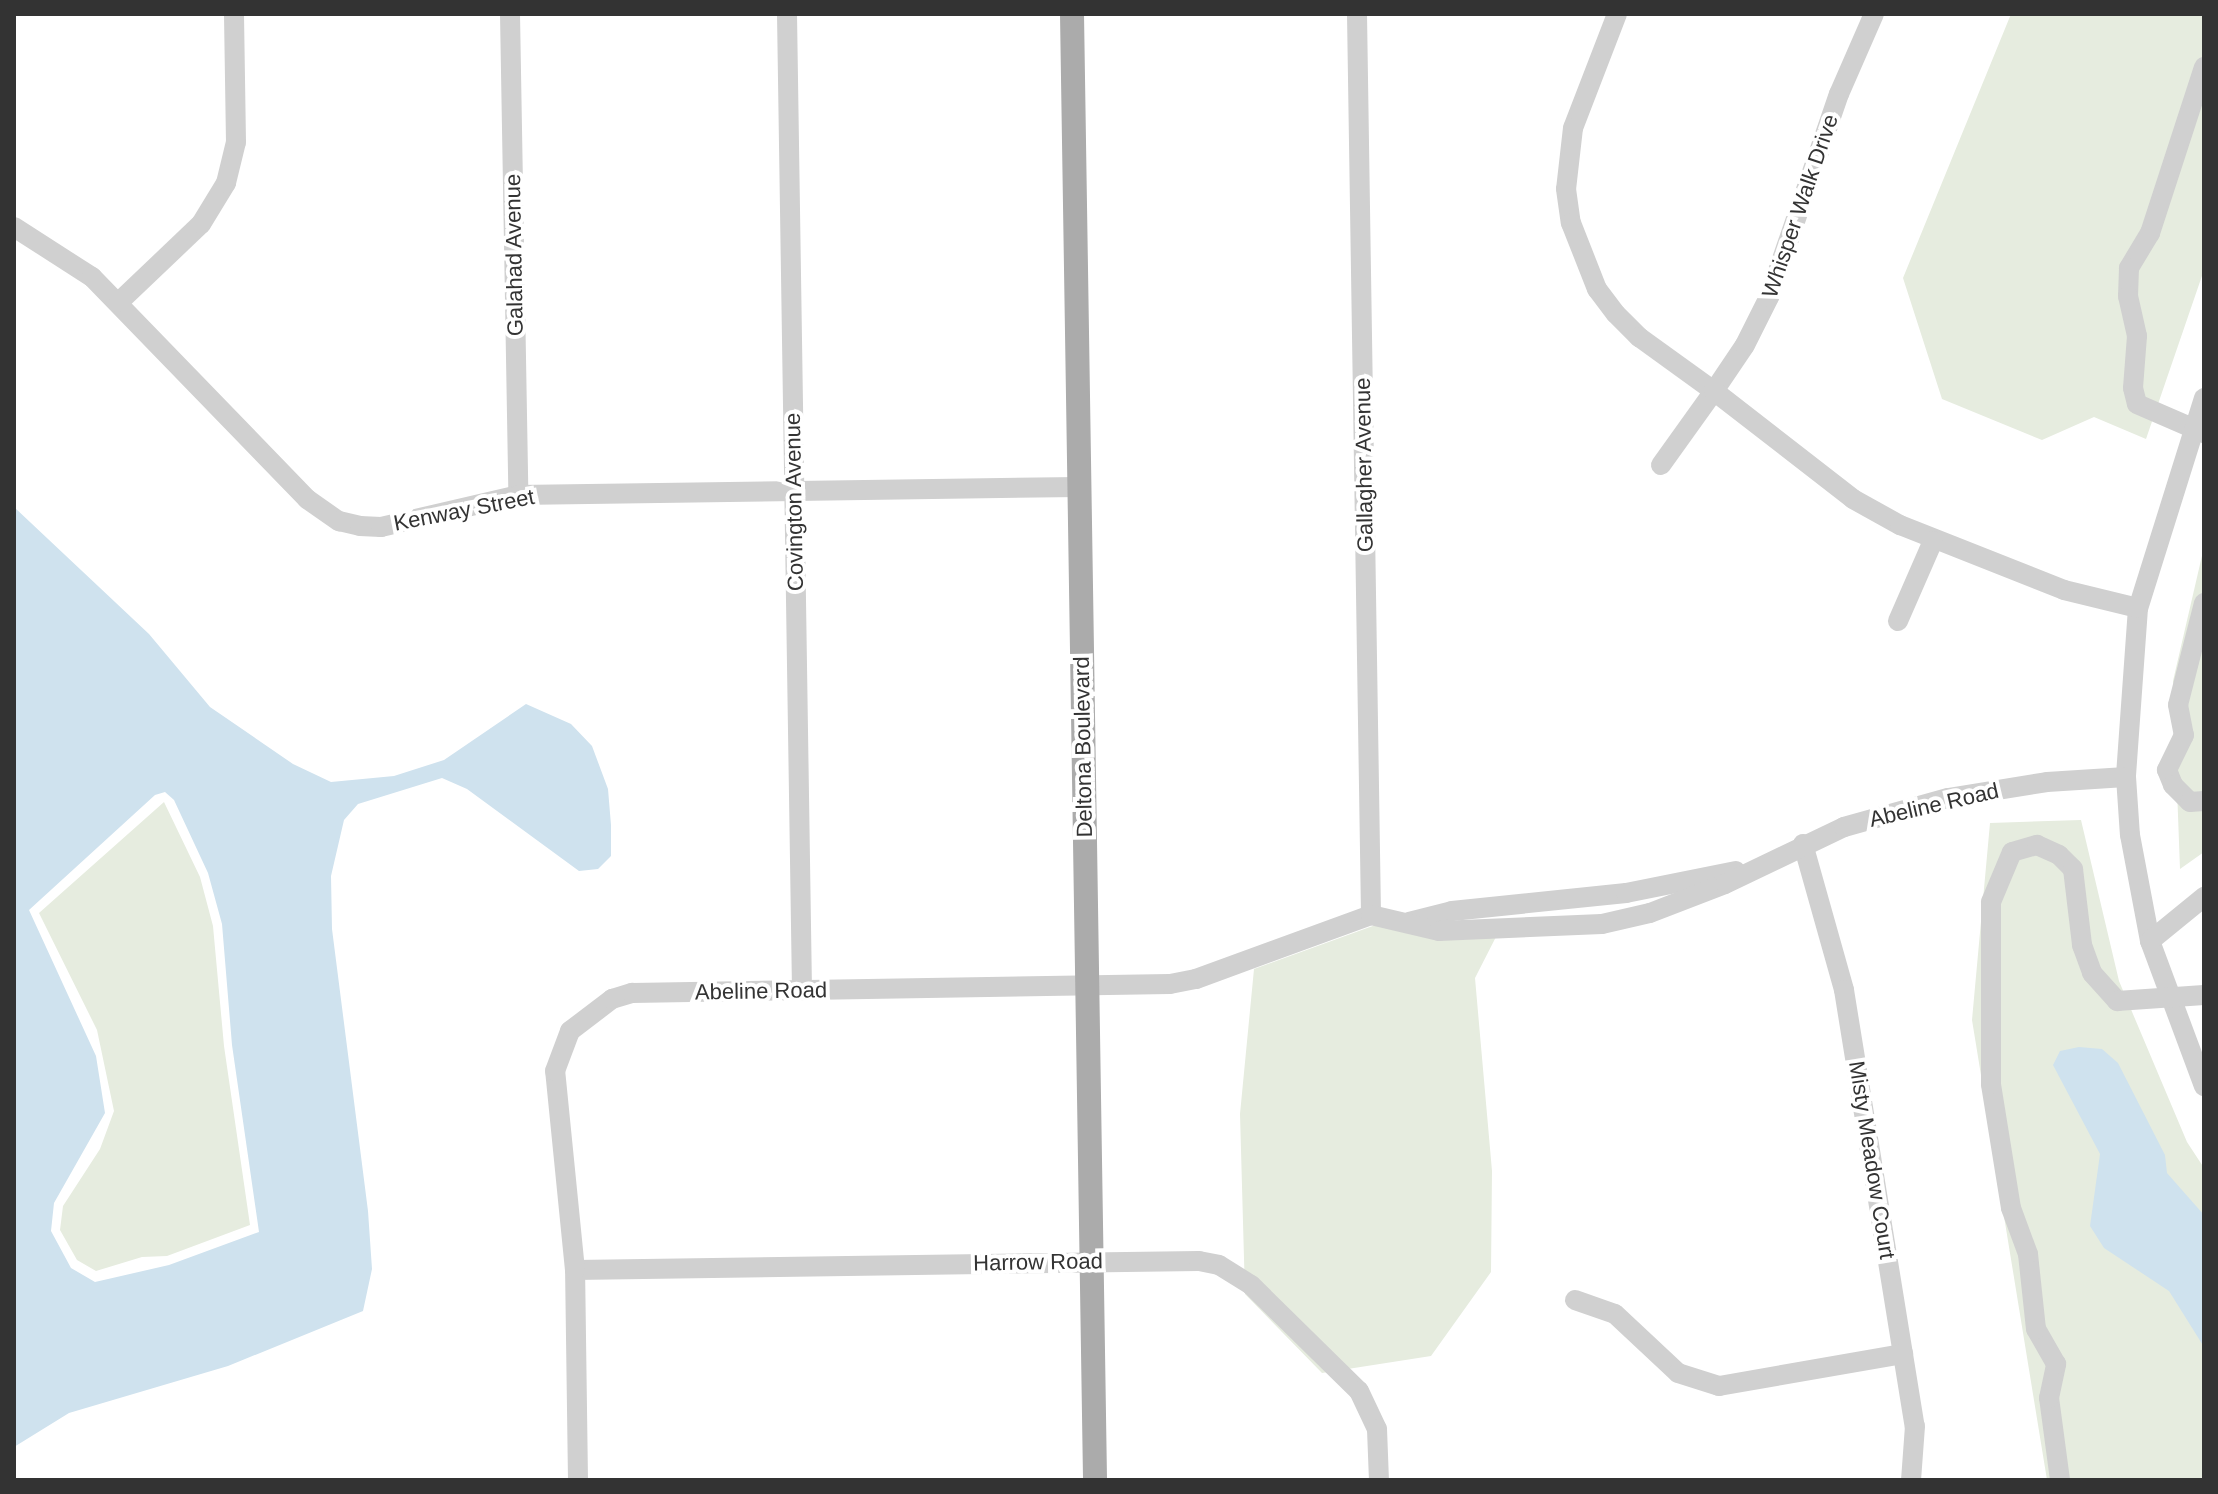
<!DOCTYPE html>
<style>
body{margin:0}
#map{position:relative;width:2218px;height:1494px;overflow:hidden;background:#fff;font-family:Helvetica,sans-serif}
div>[style]{position:absolute}
.green>*{inset:0;background:#e6ecdf}
.water>*{inset:0;background:#cfe2ee}
.minor>*{height:20px;margin:-10px;padding:0 10px;transform-origin:10px;border-radius:10px;background:#d0d0d0}
.major>*{height:24px;margin:-12px;padding:0 12px;transform-origin:12px;border-radius:12px;background:#ababab}
span{translate:-50% -50%;white-space:nowrap;text-align:center;line-height:1.15;-webkit-text-stroke:8px #fff;paint-order:stroke}
.street-label{font-size:22px;color:#333}
.frame{position:absolute;inset:0;border:16px solid #333;pointer-events:none}
</style>
<div id="map">
<div class="green">
<i style="clip-path:polygon(2011px 14px,2204px 14px,2204px 270px,2146px 439px,2094px 417px,2042px 440px,1942px 399px,1903px 278px)"></i>
<i style="clip-path:polygon(2204px 547px,2204px 852px,2180px 869px,2173px 681px)"></i>
<i style="clip-path:polygon(164px 802px,200px 877px,213px 926px,224px 1046px,250px 1225px,167px 1256px,142px 1257px,96px 1271px,77px 1260px,60px 1230px,63px 1206px,100px 1149px,114px 1111px,97px 1030px,39px 913px)"></i>
<i style="clip-path:polygon(2081px 820px,2119px 981px,2187px 1142px,2204px 1168px,2204px 1480px,2047px 1480px,1972px 1020px,1990px 823px)"></i>
<i style="clip-path:polygon(1392px 919px,1499px 931px,1475px 978px,1492px 1171px,1491px 1272px,1431px 1356px,1322px 1373px,1245px 1294px,1240px 1114px,1254px 969px)"></i>
</div>
<div class="water">
<i style="clip-path:polygon(evenodd,14px 507px,149px 634px,210px 707px,293px 764px,331px 782px,394px 776px,444px 760px,526px 704px,571px 724px,592px 746px,608px 789px,611px 825px,611px 856px,598px 869px,579px 871px,467px 789px,442px 778px,358px 804px,344px 820px,331px 876px,332px 929px,368px 1211px,372px 1269px,363px 1311px,228px 1366px,69px 1413px,14px 1447px,14px 507px,165px 792px,174px 800px,208px 873px,222px 924px,232px 1045px,259px 1232px,169px 1265px,95px 1282px,71px 1268px,51px 1231px,54px 1203px,105px 1113px,96px 1056px,29px 910px,155px 795px,165px 792px)"></i>
<i style="clip-path:polygon(2079px 1047px,2102px 1049px,2118px 1063px,2165px 1155px,2167px 1173px,2204px 1215px,2204px 1347px,2169px 1291px,2104px 1248px,2090px 1226px,2100px 1154px,2053px 1065px,2060px 1051px)"></i>
</div>
<div class="minor">
<i style="left:510px;top:14px;width:481px;rotate:89deg"></i>
<i style="left:787px;top:14px;width:976px;rotate:89.12deg"></i>
<i style="left:1357px;top:14px;width:901px;rotate:89.11deg"></i>
<i style="left:1617px;top:14px;width:122px;rotate:111.1deg"></i>
<i style="left:1573px;top:128px;width:61px;rotate:96.5deg"></i>
<i style="left:1566px;top:189px;width:34px;rotate:82deg"></i>
<i style="left:1571px;top:223px;width:71px;rotate:68.5deg"></i>
<i style="left:1597px;top:289px;width:31px;rotate:53deg"></i>
<i style="left:1616px;top:314px;width:33px;rotate:45deg"></i>
<i style="left:1639px;top:337px;width:92px;rotate:35.8deg"></i>
<i style="left:1714px;top:391px;width:55px;rotate:-56deg"></i>
<i style="left:1745px;top:345px;width:54px;rotate:-63.4deg"></i>
<i style="left:1769px;top:297px;width:215px;rotate:-71deg"></i>
<i style="left:1839px;top:94px;width:87px;rotate:-66.4deg"></i>
<i style="left:2204px;top:67px;width:175px;rotate:108deg"></i>
<i style="left:2150px;top:233px;width:41px;rotate:121deg"></i>
<i style="left:2129px;top:268px;width:28px;rotate:92deg"></i>
<i style="left:2128px;top:296px;width:41px;rotate:77.3deg"></i>
<i style="left:2137px;top:336px;width:52px;rotate:94.4deg"></i>
<i style="left:2133px;top:388px;width:16px;rotate:76deg"></i>
<i style="left:2137px;top:404px;width:73px;rotate:23.4deg"></i>
<i style="left:14px;top:227px;width:93px;rotate:32.7deg"></i>
<i style="left:92px;top:277px;width:309px;rotate:45.9deg"></i>
<i style="left:307px;top:499px;width:39px;rotate:35deg"></i>
<i style="left:339px;top:521px;width:22px;rotate:13deg"></i>
<i style="left:360px;top:526px;width:21px;rotate:3deg"></i>
<i style="left:381px;top:527px;width:141px;rotate:-13.1deg"></i>
<i style="left:518px;top:495px;width:561px;rotate:-0.82deg"></i>
<i style="left:119px;top:302px;width:113px;rotate:-43.6deg"></i>
<i style="left:201px;top:224px;width:48px;rotate:-58.6deg"></i>
<i style="left:226px;top:183px;width:42px;rotate:-76.3deg"></i>
<i style="left:236px;top:142px;width:128px;rotate:-90.9deg"></i>
<i style="left:2204px;top:398px;width:220px;rotate:107.4deg"></i>
<i style="left:2138px;top:608px;width:169px;rotate:94.1deg"></i>
<i style="left:2126px;top:777px;width:58px;rotate:86.1deg"></i>
<i style="left:2130px;top:835px;width:108px;rotate:79.3deg"></i>
<i style="left:2150px;top:941px;width:155px;rotate:69.6deg"></i>
<i style="left:1661px;top:465px;width:91px;rotate:-54.4deg"></i>
<i style="left:1714px;top:391px;width:176px;rotate:37.8deg"></i>
<i style="left:1853px;top:499px;width:54px;rotate:29deg"></i>
<i style="left:1900px;top:525px;width:176px;rotate:21.6deg"></i>
<i style="left:2064px;top:590px;width:76px;rotate:13.7deg"></i>
<i style="left:2204px;top:603px;width:105px;rotate:104.3deg"></i>
<i style="left:2178px;top:705px;width:31px;rotate:79deg"></i>
<i style="left:2184px;top:735px;width:39px;rotate:116deg"></i>
<i style="left:2167px;top:770px;width:16px;rotate:68deg"></i>
<i style="left:2173px;top:785px;width:24px;rotate:45deg"></i>
<i style="left:2190px;top:802px;width:14px;rotate:-4deg"></i>
<i style="left:1898px;top:621px;width:87px;rotate:-66.4deg"></i>
<i style="left:1803px;top:844px;width:152px;rotate:74.3deg"></i>
<i style="left:1844px;top:990px;width:442px;rotate:80.8deg"></i>
<i style="left:1915px;top:1426px;width:54px;rotate:94.2deg"></i>
<i style="left:1409px;top:922px;width:44px;rotate:-14.3deg"></i>
<i style="left:1452px;top:911px;width:175px;rotate:-5.9deg"></i>
<i style="left:1626px;top:893px;width:112px;rotate:-11.3deg"></i>
<i style="left:2150px;top:941px;width:70px;rotate:-39.2deg"></i>
<i style="left:575px;top:1270px;width:624px;rotate:-0.83deg"></i>
<i style="left:1199px;top:1261px;width:20px;rotate:11deg"></i>
<i style="left:1219px;top:1265px;width:38px;rotate:32deg"></i>
<i style="left:1251px;top:1285px;width:151px;rotate:44.5deg"></i>
<i style="left:1359px;top:1391px;width:42px;rotate:64.7deg"></i>
<i style="left:1377px;top:1429px;width:51px;rotate:87.8deg"></i>
<i style="left:1575px;top:1300px;width:42px;rotate:19.3deg"></i>
<i style="left:1615px;top:1314px;width:86px;rotate:43.1deg"></i>
<i style="left:1678px;top:1373px;width:43px;rotate:17.6deg"></i>
<i style="left:1719px;top:1386px;width:187px;rotate:-9.9deg"></i>
<i style="left:578px;top:1480px;width:210px;rotate:-90.8deg"></i>
<i style="left:575px;top:1270px;width:200px;rotate:-95.7deg"></i>
<i style="left:555px;top:1071px;width:43px;rotate:-69.4deg"></i>
<i style="left:570px;top:1031px;width:53px;rotate:-37.3deg"></i>
<i style="left:612px;top:999px;width:21px;rotate:-17deg"></i>
<i style="left:632px;top:993px;width:538px;rotate:-0.96deg"></i>
<i style="left:1170px;top:984px;width:26px;rotate:-11deg"></i>
<i style="left:1196px;top:979px;width:186px;rotate:-20.1deg"></i>
<i style="left:1371px;top:915px;width:70px;rotate:13.2deg"></i>
<i style="left:1439px;top:931px;width:163px;rotate:-2.5deg"></i>
<i style="left:1602px;top:924px;width:49px;rotate:-12.9deg"></i>
<i style="left:1650px;top:913px;width:80px;rotate:-21.1deg"></i>
<i style="left:1725px;top:884px;width:132px;rotate:-25.6deg"></i>
<i style="left:1844px;top:827px;width:108px;rotate:-15.6deg"></i>
<i style="left:1948px;top:798px;width:100px;rotate:-9.2deg"></i>
<i style="left:2047px;top:782px;width:79px;rotate:-3.6deg"></i>
<i style="left:2060px;top:1480px;width:83px;rotate:-97.6deg"></i>
<i style="left:2049px;top:1398px;width:35px;rotate:-78deg"></i>
<i style="left:2056px;top:1364px;width:40px;rotate:-119.7deg"></i>
<i style="left:2036px;top:1329px;width:75px;rotate:-96.1deg"></i>
<i style="left:2028px;top:1254px;width:49px;rotate:-110.3deg"></i>
<i style="left:2011px;top:1208px;width:126px;rotate:-99.2deg"></i>
<i style="left:1991px;top:1084px;width:182px;rotate:-90deg"></i>
<i style="left:1991px;top:902px;width:54px;rotate:-67.2deg"></i>
<i style="left:2012px;top:852px;width:26px;rotate:-16deg"></i>
<i style="left:2037px;top:845px;width:24px;rotate:24deg"></i>
<i style="left:2059px;top:855px;width:20px;rotate:45deg"></i>
<i style="left:2073px;top:869px;width:77px;rotate:83.2deg"></i>
<i style="left:2082px;top:945px;width:30px;rotate:70deg"></i>
<i style="left:2092px;top:973px;width:38px;rotate:48deg"></i>
<i style="left:2117px;top:1001px;width:87px;rotate:-3.9deg"></i>
</div>
<div class="major">
<i style="left:1072px;top:14px;width:1466px;rotate:89.1deg"></i>
</div>
<div class="street-label">
<span style="left:1800px;top:206px;rotate:-71deg">Whisper Walk Drive</span>
<span style="left:514px;top:255px;rotate:-91deg">Galahad Avenue</span>
<span style="left:1364px;top:465px;rotate:-91deg">Gallagher Avenue</span>
<span style="left:794px;top:502px;rotate:-91deg">Covington Avenue</span>
<span style="left:464px;top:510px;rotate:-11deg">Kenway Street</span>
<span style="left:1083px;top:747px;rotate:-91deg">Deltona Boulevard</span>
<span style="left:1934px;top:805px;rotate:-13deg">Abeline Road</span>
<span style="left:761px;top:991px;rotate:-1deg">Abeline Road</span>
<span style="left:1872px;top:1160px;rotate:81deg">Misty Meadow Court</span>
<span style="left:1038px;top:1262px;rotate:-1deg">Harrow Road</span>
</div>
<div class="frame"></div>
</div>
